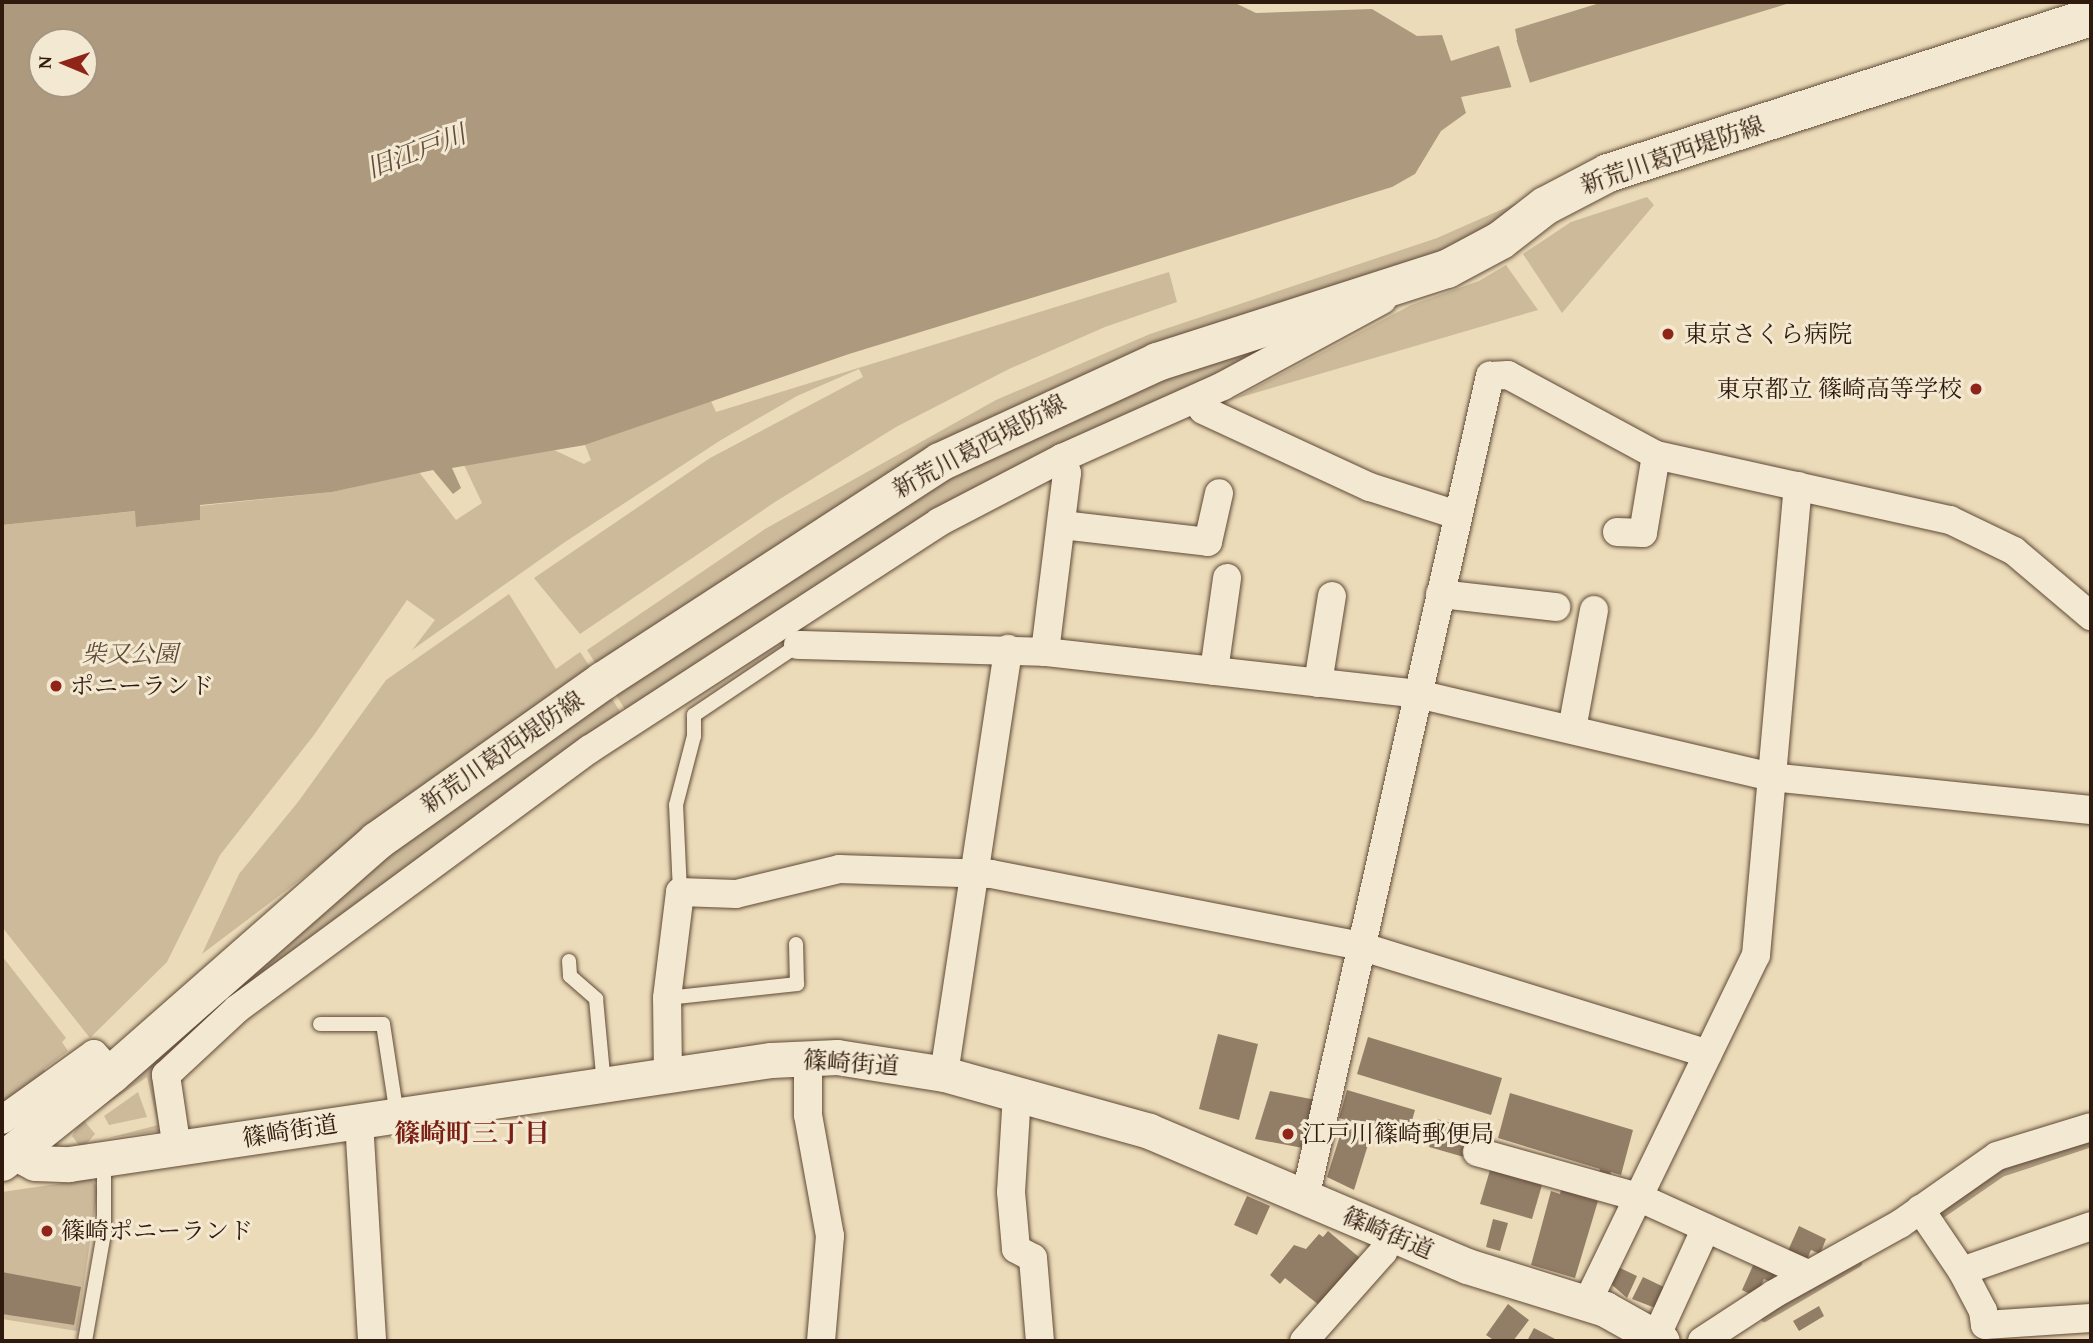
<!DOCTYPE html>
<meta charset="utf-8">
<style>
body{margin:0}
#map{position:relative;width:2093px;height:1343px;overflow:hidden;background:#ecdbb8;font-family:"Gentium Book Plus","Noto Serif JP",serif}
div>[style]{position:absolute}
.green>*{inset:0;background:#ccba9b}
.water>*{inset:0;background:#ac997e}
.pier>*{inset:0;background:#ecdbb8}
.stream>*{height:7px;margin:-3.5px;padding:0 3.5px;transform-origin:3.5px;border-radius:3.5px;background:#ac997e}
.building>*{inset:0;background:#927e66}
.roads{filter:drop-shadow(0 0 2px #5f4a38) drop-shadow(0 0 2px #5f4a38)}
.service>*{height:14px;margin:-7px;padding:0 7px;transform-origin:7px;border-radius:7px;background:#f3e8d1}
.minor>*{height:28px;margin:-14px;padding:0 14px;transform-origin:14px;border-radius:14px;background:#f3e8d1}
.tertiary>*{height:35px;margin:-17.5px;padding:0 17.5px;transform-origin:17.5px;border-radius:17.5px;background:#f3e8d1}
.secondary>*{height:38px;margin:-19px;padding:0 19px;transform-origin:19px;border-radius:19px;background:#f3e8d1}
.dots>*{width:19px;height:19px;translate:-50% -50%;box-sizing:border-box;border:4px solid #f3e8d1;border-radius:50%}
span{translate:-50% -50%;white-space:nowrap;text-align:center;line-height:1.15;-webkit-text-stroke:6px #f3e8d1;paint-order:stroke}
.street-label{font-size:24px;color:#301a0e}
.poi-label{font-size:24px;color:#301a0e}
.left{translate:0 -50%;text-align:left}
.right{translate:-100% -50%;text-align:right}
.park-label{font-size:24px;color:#5f4a38;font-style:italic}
.water-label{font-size:26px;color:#624d3b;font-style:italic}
.neighbourhood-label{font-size:26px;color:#7a1f14;font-weight:700}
.frame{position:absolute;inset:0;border:4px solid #301a0e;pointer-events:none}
.north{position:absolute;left:28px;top:28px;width:70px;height:70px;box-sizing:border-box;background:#f3e8d1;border:2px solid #a59683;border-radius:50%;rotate:272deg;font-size:19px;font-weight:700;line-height:28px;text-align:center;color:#301a0e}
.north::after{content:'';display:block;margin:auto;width:24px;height:32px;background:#8f2418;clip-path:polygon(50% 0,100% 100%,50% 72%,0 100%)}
</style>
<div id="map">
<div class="green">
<i style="clip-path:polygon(1647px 197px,1654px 205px,1562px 313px,1523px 254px,1571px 222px)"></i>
<i style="clip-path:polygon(1521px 201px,1485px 237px,1239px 317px,599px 669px,587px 650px,765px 529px,996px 400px,1150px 334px,1437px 238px)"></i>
<i style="clip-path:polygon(1506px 265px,1538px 310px,1234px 399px,1411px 305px,1479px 281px)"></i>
<i style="clip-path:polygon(1169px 272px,1177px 302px,1105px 327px,1009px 369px,896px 427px,775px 502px,580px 634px,534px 578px,710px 458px,863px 377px,859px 369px,797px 396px,721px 440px,565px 542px,412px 650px,435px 620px,407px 600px,314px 735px,220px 855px,167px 962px,90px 1038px,2px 927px,2px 525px,136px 511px,137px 527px,200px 520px,199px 506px,332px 492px,419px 472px,456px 520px,482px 503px,464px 465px,554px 450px,584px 464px,591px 460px,585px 445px,711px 401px,716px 412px)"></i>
<i style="clip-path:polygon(1344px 313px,1108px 428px,629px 716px,613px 690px,813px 553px,1070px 411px)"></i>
<i style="clip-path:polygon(509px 594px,556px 669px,580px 652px,593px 671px,407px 799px,202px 954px,239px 874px,298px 802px,386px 680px)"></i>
<i style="clip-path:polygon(608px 693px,625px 719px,158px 1072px,167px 1130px,108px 1138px,158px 1125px,147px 1077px,102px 1107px,96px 1104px,341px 886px)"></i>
<i style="clip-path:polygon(2px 956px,66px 1038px,62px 1042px,68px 1051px,44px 1069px,48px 1077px,2px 1109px)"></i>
<i style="clip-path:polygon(138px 1092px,147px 1117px,109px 1125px,104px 1116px)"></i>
<i style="clip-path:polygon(82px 1118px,95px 1134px,82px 1149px,72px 1136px)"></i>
<i style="clip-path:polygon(91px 1179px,98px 1188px,77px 1331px,2px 1319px,2px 1192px)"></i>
</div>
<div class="water">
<i style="clip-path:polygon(evenodd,2px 2px,1233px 2px,1256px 13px,1372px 9px,1417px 36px,1442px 35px,1451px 61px,1517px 40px,1515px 29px,1603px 2px,1793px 2px,1522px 85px,1461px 97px,1466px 113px,1441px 131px,1415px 174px,1392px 187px,849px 354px,585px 445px,452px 468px,461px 488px,453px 494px,433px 470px,332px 492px,200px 505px,200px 520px,136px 527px,135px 511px,2px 525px,2px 2px,42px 42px,84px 42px,84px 84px,42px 84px,42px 42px)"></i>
</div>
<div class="pier">
<i style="clip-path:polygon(1512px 26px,1531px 86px,1512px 89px,1498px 43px,1513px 38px)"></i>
</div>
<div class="stream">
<i style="left:1943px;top:1213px;width:70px;rotate:-34.6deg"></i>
<i style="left:2001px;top:1173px;width:95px;rotate:-18.4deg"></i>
<i style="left:1764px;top:1318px;width:109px;rotate:-30.3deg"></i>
</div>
<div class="building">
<i style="clip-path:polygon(1218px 1034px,1258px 1044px,1239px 1120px,1199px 1109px)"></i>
<i style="clip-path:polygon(1368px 1037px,1502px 1078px,1491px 1115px,1357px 1074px)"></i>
<i style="clip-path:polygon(1347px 1090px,1415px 1110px,1407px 1138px,1339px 1118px)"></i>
<i style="clip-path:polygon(1270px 1091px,1316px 1100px,1303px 1148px,1255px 1139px)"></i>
<i style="clip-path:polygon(1510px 1093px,1633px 1130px,1621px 1175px,1611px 1172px,1606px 1186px,1596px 1183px,1600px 1169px,1498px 1138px)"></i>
<i style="clip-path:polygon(1437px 1119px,1472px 1129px,1464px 1157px,1429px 1147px)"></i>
<i style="clip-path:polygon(1343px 1126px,1371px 1135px,1354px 1190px,1327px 1177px)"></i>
<i style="clip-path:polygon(1490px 1170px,1542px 1185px,1532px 1219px,1480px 1204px)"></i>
<i style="clip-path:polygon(1561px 1190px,1598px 1201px,1575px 1278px,1531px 1265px,1551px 1191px,1560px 1194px)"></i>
<i style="clip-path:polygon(1247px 1196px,1270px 1206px,1257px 1235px,1234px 1225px)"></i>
<i style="clip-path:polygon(1493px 1219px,1508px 1223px,1500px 1251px,1486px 1247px)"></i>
<i style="clip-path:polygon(1799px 1226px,1826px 1239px,1820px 1254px,1811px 1250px,1805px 1264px,1786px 1255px)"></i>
<i style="clip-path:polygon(1328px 1231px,1360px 1258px,1319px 1305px,1285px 1278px,1280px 1284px,1270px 1275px,1294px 1245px,1306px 1249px,1319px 1234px,1323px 1237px)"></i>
<i style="clip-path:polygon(1755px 1261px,1776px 1271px,1771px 1282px,1764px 1279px,1756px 1297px,1742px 1290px)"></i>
<i style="clip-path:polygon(1618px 1267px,1637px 1276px,1627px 1298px,1611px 1284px)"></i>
<i style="clip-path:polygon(2px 1272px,81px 1287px,74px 1325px,2px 1314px)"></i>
<i style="clip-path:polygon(1643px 1277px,1668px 1289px,1658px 1309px,1632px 1299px)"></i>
<i style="clip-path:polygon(1508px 1304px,1529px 1320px,1513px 1341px,1495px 1341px,1486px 1335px)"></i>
<i style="clip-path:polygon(1819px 1306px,1824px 1316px,1799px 1331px,1793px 1321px)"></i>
<i style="clip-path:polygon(1534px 1328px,1559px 1341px,1527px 1341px)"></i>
</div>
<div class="roads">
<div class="service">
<i style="left:680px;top:892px;width:87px;rotate:-92.6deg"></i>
<i style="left:676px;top:805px;width:71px;rotate:-75.4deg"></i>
<i style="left:694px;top:736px;width:21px;rotate:-90deg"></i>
<i style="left:694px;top:715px;width:125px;rotate:-33.9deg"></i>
<i style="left:569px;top:961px;width:15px;rotate:86deg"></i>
<i style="left:570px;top:976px;width:35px;rotate:41deg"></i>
<i style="left:596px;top:999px;width:87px;rotate:84.7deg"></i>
<i style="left:667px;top:998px;width:131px;rotate:-6.1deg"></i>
<i style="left:797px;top:984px;width:40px;rotate:-91.4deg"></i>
<i style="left:320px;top:1024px;width:63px"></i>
<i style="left:383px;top:1024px;width:92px;rotate:81.3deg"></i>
<i style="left:85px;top:1341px;width:110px;rotate:-80deg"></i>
<i style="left:104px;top:1233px;width:73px;rotate:-90deg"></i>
</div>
<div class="minor">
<i style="left:1196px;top:400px;width:12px;rotate:55deg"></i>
<i style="left:1203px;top:410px;width:184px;rotate:24.8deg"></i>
<i style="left:1370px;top:487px;width:91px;rotate:17.8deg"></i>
<i style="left:1062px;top:525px;width:147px;rotate:6.6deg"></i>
<i style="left:1208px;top:542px;width:50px;rotate:-77.3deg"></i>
<i style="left:1617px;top:532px;width:26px;rotate:2deg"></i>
<i style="left:1643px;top:533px;width:79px;rotate:-80.5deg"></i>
<i style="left:1440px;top:594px;width:117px;rotate:6.4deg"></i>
<i style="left:798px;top:645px;width:247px;rotate:1.6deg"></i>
<i style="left:1045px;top:652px;width:375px;rotate:6.4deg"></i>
<i style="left:1418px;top:694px;width:363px;rotate:13.2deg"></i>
<i style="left:1771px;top:777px;width:322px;rotate:5.9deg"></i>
<i style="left:1045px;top:652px;width:180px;rotate:-83deg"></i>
<i style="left:1067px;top:473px;width:16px;rotate:-108deg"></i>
<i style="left:1214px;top:671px;width:94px;rotate:-82deg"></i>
<i style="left:1318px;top:683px;width:88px;rotate:-80.9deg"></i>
<i style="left:1572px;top:729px;width:121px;rotate:-79.5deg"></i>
<i style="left:808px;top:1057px;width:58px;rotate:90deg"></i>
<i style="left:808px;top:1115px;width:123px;rotate:79.7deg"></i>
<i style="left:830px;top:1236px;width:105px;rotate:94.9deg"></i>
<i style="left:944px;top:1074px;width:430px;rotate:-81.4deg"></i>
<i style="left:668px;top:1076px;width:78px;rotate:-90.7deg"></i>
<i style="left:667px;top:998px;width:107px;rotate:-83deg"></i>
<i style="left:680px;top:892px;width:56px;rotate:2deg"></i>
<i style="left:736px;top:894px;width:106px;rotate:-13.6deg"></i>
<i style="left:839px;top:869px;width:152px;rotate:1.9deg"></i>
<i style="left:991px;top:874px;width:376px;rotate:11deg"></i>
<i style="left:1360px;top:946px;width:364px;rotate:17.2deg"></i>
<i style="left:1017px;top:1094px;width:98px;rotate:93.5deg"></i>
<i style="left:1011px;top:1192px;width:57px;rotate:85deg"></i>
<i style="left:1016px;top:1249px;width:19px;rotate:28deg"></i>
<i style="left:1033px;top:1258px;width:83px;rotate:85.2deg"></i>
<i style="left:2px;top:1120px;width:113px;rotate:-35.7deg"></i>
<i style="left:94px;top:1054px;width:27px;rotate:48deg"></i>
<i style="left:359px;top:1121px;width:220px;rotate:86.6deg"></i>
<i style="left:177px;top:1149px;width:75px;rotate:-98.5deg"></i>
<i style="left:166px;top:1075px;width:97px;rotate:-42.9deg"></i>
<i style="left:237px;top:1009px;width:438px;rotate:-36.4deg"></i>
<i style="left:590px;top:749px;width:416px;rotate:-33deg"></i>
<i style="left:939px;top:522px;width:139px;rotate:-27.5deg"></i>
<i style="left:1062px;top:458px;width:176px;rotate:-24.1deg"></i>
<i style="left:1223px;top:386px;width:181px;rotate:-28.4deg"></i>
<i style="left:1477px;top:1152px;width:167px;rotate:15.6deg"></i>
<i style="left:1638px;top:1197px;width:187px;rotate:24.4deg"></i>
<i style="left:1305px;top:1198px;width:843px;rotate:-77.32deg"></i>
<i style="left:1490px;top:376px;width:18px;rotate:-3deg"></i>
<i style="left:1508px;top:375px;width:168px;rotate:28.4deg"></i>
<i style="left:1656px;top:455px;width:301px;rotate:12.5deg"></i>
<i style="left:1950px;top:520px;width:71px;rotate:25.8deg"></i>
<i style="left:2014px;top:551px;width:101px;rotate:40.2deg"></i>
<i style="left:1920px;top:1209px;width:75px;rotate:55.9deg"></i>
<i style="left:1962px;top:1271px;width:45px;rotate:62.3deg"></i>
<i style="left:1983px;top:1311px;width:14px;rotate:82deg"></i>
<i style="left:1985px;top:1325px;width:106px;rotate:-3.8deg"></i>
<i style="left:1962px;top:1271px;width:137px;rotate:-19.2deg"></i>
<i style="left:1587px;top:1303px;width:387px;rotate:-64.1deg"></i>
<i style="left:1756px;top:955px;width:471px;rotate:-84.9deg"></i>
<i style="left:1656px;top:1337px;width:120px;rotate:-65.4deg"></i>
<i style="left:1304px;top:1341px;width:119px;rotate:-48.4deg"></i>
<i style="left:1383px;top:1252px;width:20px;rotate:-66deg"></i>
<i style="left:1702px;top:1341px;width:86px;rotate:-33.1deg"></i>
<i style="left:1774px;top:1294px;width:144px;rotate:-29.1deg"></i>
<i style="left:1900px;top:1224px;width:118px;rotate:-35deg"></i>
<i style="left:1997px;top:1156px;width:98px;rotate:-17.1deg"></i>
</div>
<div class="tertiary">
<i style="left:16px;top:1153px;width:21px;rotate:28deg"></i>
<i style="left:35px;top:1163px;width:34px;rotate:2deg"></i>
<i style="left:69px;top:1164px;width:710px;rotate:-8.43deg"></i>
<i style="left:771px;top:1060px;width:66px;rotate:-2.6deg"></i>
<i style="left:837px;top:1057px;width:108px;rotate:9deg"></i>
<i style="left:944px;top:1074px;width:213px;rotate:15.5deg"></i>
<i style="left:1149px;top:1131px;width:345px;rotate:23deg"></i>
<i style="left:1467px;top:1266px;width:145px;rotate:17.3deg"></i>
<i style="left:1605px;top:1309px;width:65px;rotate:29.3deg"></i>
</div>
<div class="secondary">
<i style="left:2px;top:1162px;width:141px;rotate:-38.7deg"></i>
<i style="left:112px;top:1074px;width:353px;rotate:-41.3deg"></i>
<i style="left:377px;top:841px;width:277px;rotate:-35.3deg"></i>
<i style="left:603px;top:681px;width:402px;rotate:-33deg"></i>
<i style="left:940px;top:462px;width:239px;rotate:-24.7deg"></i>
<i style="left:1157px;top:362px;width:305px;rotate:-17.8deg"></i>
<i style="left:1447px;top:269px;width:61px;rotate:-28.2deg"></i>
<i style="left:1501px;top:240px;width:56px;rotate:-37.7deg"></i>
<i style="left:1545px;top:206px;width:71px;rotate:-27.6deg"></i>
<i style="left:1608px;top:173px;width:508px;rotate:-17.9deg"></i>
</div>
</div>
<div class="dots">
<i style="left:1668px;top:334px;background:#8f2418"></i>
<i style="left:1976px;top:389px;background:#8f2418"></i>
<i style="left:56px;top:686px;background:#8f2418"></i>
<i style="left:1288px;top:1134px;background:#8f2418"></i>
<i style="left:47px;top:1231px;background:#8f2418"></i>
</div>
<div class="street-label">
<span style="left:1672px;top:155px;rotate:-19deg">新荒川葛西堤防線</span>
<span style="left:979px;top:446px;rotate:-28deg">新荒川葛西堤防線</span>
<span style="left:502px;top:752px;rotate:-35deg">新荒川葛西堤防線</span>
<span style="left:851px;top:1063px;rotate:4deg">篠崎街道</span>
<span style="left:290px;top:1131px;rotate:-9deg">篠崎街道</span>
<span style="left:1388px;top:1233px;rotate:23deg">篠崎街道</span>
</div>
<div class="poi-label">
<span class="left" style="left:1684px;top:334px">東京さくら病院</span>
<span class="right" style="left:1962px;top:389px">東京都立 篠崎高等学校</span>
<span class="left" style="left:70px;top:686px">ポニーランド</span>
<span class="left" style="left:1302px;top:1134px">江戸川篠崎郵便局</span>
<span class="left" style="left:61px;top:1231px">篠崎ポニーランド</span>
</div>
<div class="park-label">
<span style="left:130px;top:654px">柴又公園</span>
</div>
<div class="water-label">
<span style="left:416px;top:151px;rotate:-21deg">旧江戸川</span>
</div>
<div class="neighbourhood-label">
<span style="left:472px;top:1133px">篠崎町三丁目</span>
</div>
<div class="frame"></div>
<div class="north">N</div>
</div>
